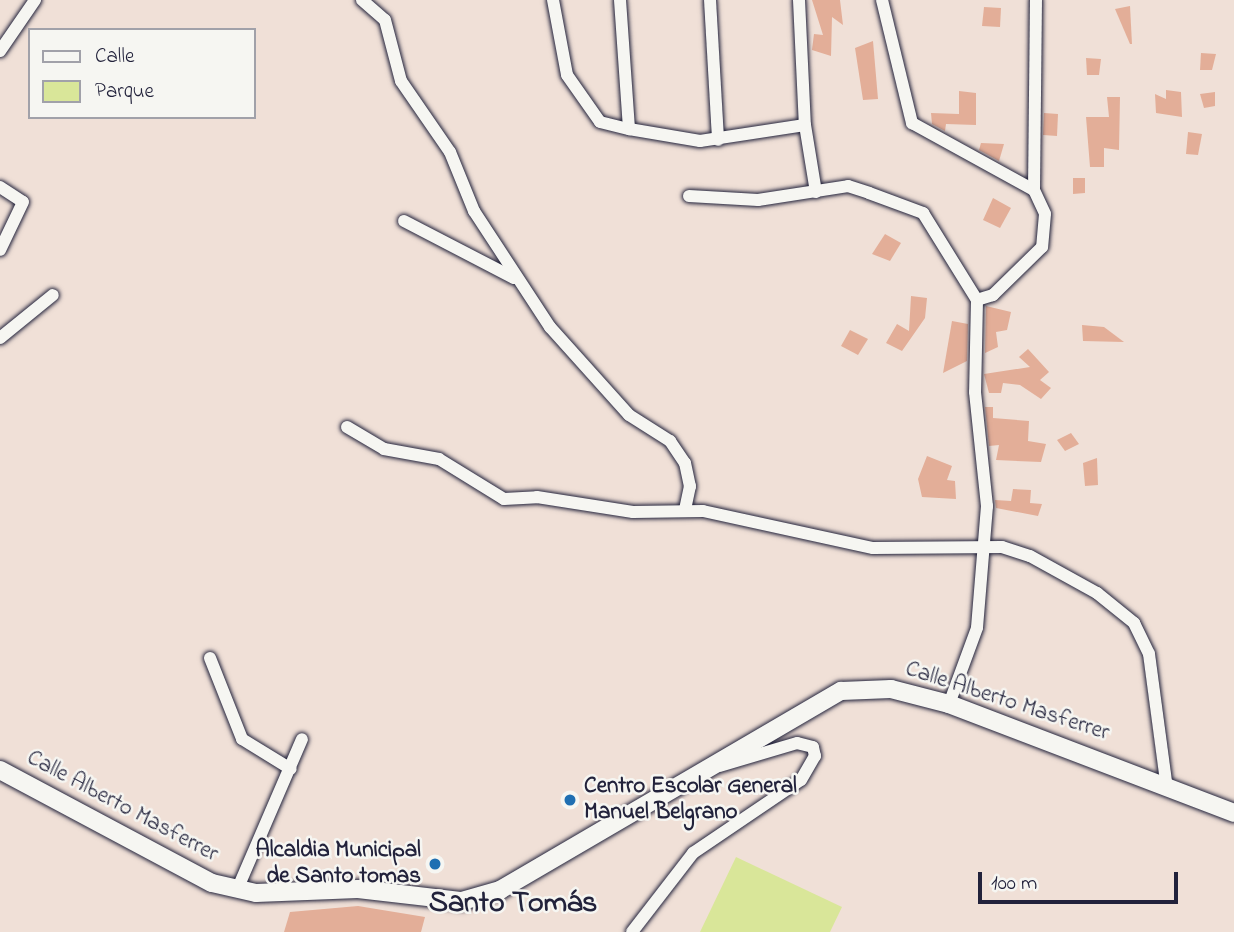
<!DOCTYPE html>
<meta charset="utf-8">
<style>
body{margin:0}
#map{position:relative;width:1234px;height:932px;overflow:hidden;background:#f0e0d7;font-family:"Indie Flower",sans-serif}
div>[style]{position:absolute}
.green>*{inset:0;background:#d9e699}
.building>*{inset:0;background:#e3ae98}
.roads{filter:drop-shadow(0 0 2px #22223b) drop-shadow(0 0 2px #22223b)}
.street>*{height:12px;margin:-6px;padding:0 6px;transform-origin:6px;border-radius:6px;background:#f6f6f2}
.secondary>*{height:18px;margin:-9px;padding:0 9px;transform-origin:9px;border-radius:9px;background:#f6f6f2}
.dots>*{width:19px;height:19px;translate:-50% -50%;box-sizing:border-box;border:4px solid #f6f6f2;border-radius:50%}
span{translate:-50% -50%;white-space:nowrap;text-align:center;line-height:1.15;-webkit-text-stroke:5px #f6f6f2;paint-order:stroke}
.street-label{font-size:23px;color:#22223b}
.poi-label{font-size:23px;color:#22223b;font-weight:700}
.left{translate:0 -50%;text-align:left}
.right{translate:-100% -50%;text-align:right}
.district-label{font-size:30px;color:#22223b;font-weight:700}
.legend{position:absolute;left:28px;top:28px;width:228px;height:91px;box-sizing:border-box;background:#f6f6f2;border:2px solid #a1a1a9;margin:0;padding:9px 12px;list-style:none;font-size:21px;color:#22223b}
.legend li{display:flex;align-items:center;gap:14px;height:35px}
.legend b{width:35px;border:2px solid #a1a1a9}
.scale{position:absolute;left:978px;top:872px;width:200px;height:32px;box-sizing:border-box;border:4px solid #22223b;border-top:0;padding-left:9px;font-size:21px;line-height:24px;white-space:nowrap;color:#22223b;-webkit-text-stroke:5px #f6f6f2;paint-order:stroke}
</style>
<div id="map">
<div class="green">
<i style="clip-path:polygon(736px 857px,842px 907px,830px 932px,700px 932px)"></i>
</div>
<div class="building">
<i style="clip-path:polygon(812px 0,840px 0,843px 25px,832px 17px,831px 56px,812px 50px,814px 34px,823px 35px)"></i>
<i style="clip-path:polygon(1130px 6px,1132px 44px,1130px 44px,1115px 9px)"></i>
<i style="clip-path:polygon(984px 7px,1001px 8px,1000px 27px,982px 26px)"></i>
<i style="clip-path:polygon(873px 41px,878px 99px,863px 100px,855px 48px)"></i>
<i style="clip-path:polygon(1201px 53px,1216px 54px,1212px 70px,1200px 70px)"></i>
<i style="clip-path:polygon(1086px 58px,1101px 59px,1099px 75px,1087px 75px)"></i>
<i style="clip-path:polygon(1166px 90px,1181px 92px,1182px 117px,1156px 113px,1155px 94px,1166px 99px)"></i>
<i style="clip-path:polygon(959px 91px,976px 93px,976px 125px,946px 124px,945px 131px,932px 124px,931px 113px,959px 114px)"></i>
<i style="clip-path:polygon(1215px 92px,1215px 106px,1204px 108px,1200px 94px)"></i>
<i style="clip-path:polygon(1107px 97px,1120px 97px,1119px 150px,1104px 148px,1104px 167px,1090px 167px,1086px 117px,1109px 117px)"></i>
<i style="clip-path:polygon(1044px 113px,1058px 114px,1057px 136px,1043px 135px)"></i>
<i style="clip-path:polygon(1188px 132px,1202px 134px,1198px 155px,1186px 154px)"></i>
<i style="clip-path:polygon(981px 143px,1004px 144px,999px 161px,979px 150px)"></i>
<i style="clip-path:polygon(1073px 178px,1085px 178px,1085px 193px,1073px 194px)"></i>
<i style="clip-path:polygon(993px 198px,1011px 208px,1000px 228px,983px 220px)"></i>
<i style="clip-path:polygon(885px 234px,901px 243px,890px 261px,872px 254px)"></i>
<i style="clip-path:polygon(911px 296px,927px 298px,925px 318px,902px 351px,886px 343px,897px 324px,909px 331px)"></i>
<i style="clip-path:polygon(986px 306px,1011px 312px,1007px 330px,996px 332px,998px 347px,985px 353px)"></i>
<i style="clip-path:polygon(952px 321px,968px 324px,967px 361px,943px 373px)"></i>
<i style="clip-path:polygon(1082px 325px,1104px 327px,1124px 342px,1083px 341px)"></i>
<i style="clip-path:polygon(850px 330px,868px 339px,858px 355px,841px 346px)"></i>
<i style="clip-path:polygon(1028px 349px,1049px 372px,1040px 380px,1051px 388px,1041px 399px,1020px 385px,1003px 383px,1001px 393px,989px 393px,984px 374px,1030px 367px,1019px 357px)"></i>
<i style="clip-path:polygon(985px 407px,993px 407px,993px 418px,1029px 421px,1028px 441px,1046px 444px,1041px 462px,996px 460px,999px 445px,989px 446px)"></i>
<i style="clip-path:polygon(1071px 433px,1079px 444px,1065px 451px,1057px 440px)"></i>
<i style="clip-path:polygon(927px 456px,952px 466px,947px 480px,955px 481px,956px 499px,922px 497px,918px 479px)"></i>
<i style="clip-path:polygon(1097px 458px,1098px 485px,1085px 486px,1083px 463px)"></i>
<i style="clip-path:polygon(1013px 489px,1031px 490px,1030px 503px,1042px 504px,1038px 516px,996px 508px,995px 500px,1011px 501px)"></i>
<i style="clip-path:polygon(358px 906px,425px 917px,421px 932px,284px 932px,290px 912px)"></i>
</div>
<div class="roads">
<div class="street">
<i style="left:362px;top:0;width:30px;rotate:41deg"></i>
<i style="left:385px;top:20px;width:63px;rotate:75.3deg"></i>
<i style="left:401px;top:81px;width:86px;rotate:55.4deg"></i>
<i style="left:450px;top:152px;width:64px;rotate:67.9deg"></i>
<i style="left:474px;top:211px;width:139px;rotate:56.8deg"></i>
<i style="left:550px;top:327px;width:118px;rotate:48.1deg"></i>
<i style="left:629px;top:415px;width:49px;rotate:32.4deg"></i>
<i style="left:670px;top:441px;width:27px;rotate:56deg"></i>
<i style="left:685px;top:463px;width:24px;rotate:78deg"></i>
<i style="left:690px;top:486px;width:25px;rotate:102deg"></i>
<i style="left:553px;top:0;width:76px;rotate:79.4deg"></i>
<i style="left:567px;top:75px;width:57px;rotate:54.9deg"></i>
<i style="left:600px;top:122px;width:30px;rotate:14deg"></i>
<i style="left:620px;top:0;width:129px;rotate:86deg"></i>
<i style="left:629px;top:129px;width:72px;rotate:9.6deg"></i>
<i style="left:700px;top:141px;width:106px;rotate:-8.7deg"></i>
<i style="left:710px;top:0;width:140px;rotate:86.7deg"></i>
<i style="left:799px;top:0;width:125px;rotate:87.3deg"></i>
<i style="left:805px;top:125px;width:68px;rotate:80.7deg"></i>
<i style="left:882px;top:0;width:127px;rotate:76.3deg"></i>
<i style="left:912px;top:123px;width:139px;rotate:28.8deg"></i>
<i style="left:1034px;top:190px;width:26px;rotate:65deg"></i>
<i style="left:1045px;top:214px;width:33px;rotate:95deg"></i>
<i style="left:1042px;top:247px;width:69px;rotate:135.6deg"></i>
<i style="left:993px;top:295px;width:17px;rotate:163deg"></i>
<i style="left:0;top:51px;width:62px;rotate:-55.5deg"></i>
<i style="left:0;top:187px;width:27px;rotate:33deg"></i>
<i style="left:23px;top:202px;width:53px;rotate:115.6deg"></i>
<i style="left:1034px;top:190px;width:190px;rotate:-89.4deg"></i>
<i style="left:689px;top:196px;width:69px;rotate:3.3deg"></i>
<i style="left:758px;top:200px;width:91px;rotate:-8.8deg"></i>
<i style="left:848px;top:186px;width:22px;rotate:18deg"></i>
<i style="left:869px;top:193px;width:58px;rotate:20.3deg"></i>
<i style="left:923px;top:213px;width:102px;rotate:58.2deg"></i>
<i style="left:977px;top:300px;width:92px;rotate:91.2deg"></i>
<i style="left:975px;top:392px;width:115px;rotate:84deg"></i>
<i style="left:987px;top:506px;width:122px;rotate:94.7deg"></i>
<i style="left:977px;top:628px;width:81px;rotate:110.2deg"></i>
<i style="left:404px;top:221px;width:124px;rotate:27.4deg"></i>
<i style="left:0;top:338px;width:68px;rotate:-39.1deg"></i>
<i style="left:347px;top:427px;width:43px;rotate:30.7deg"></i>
<i style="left:384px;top:449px;width:56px;rotate:10.3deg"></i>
<i style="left:439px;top:459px;width:76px;rotate:31.6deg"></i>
<i style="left:504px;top:499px;width:33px;rotate:-3deg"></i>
<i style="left:537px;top:497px;width:97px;rotate:8.9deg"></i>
<i style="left:633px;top:512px;width:70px;rotate:-0.8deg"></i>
<i style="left:703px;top:511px;width:174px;rotate:12.3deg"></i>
<i style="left:873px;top:548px;width:129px;rotate:-0.4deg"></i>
<i style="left:1002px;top:547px;width:29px;rotate:18deg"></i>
<i style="left:1030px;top:556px;width:77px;rotate:28.9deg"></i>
<i style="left:1097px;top:593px;width:48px;rotate:39deg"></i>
<i style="left:1134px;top:623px;width:34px;rotate:64deg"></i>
<i style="left:1149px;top:654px;width:129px;rotate:82.4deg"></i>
<i style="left:210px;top:658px;width:87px;rotate:68.4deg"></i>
<i style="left:242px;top:739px;width:57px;rotate:31.5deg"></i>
<i style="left:237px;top:890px;width:164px;rotate:-66.7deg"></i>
<i style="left:632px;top:932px;width:100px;rotate:-52.3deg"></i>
<i style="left:693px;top:853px;width:130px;rotate:-34.1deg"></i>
<i style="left:801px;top:780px;width:28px;rotate:-60deg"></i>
<i style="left:815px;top:756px;width:9px;rotate:-103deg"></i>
<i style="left:813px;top:747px;width:16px;rotate:-166deg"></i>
<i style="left:797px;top:743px;width:80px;rotate:163.4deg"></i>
</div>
<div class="secondary">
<i style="left:0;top:770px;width:240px;rotate:28.1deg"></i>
<i style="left:212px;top:883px;width:45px;rotate:12.8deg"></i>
<i style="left:256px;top:893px;width:102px;rotate:-2.2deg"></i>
<i style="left:358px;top:889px;width:105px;rotate:6.6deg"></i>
<i style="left:462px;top:901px;width:40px;rotate:-16deg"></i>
<i style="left:500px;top:890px;width:395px;rotate:-30.3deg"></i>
<i style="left:841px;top:691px;width:50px;rotate:-2.3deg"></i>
<i style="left:891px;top:689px;width:60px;rotate:14.5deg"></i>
<i style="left:949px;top:704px;width:305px;rotate:20.9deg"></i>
</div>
</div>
<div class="dots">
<i style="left:570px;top:800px;background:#1f6fb2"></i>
<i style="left:435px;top:864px;background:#1f6fb2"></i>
</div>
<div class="street-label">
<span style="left:1007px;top:702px;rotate:18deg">Calle Alberto Masferrer</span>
<span style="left:122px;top:807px;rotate:28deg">Calle Alberto Masferrer</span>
</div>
<div class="poi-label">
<span class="left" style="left:584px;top:800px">Centro Escolar General<br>Manuel Belgrano</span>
<span class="right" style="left:421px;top:864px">Alcaldia Municipal<br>de Santo tomas</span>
</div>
<div class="district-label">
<span style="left:513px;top:904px">Santo Tomás</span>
</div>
<ul class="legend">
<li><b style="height:9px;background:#f6f6f2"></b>Calle</li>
<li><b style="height:19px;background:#d9e699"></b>Parque</li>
</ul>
<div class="scale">100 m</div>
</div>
